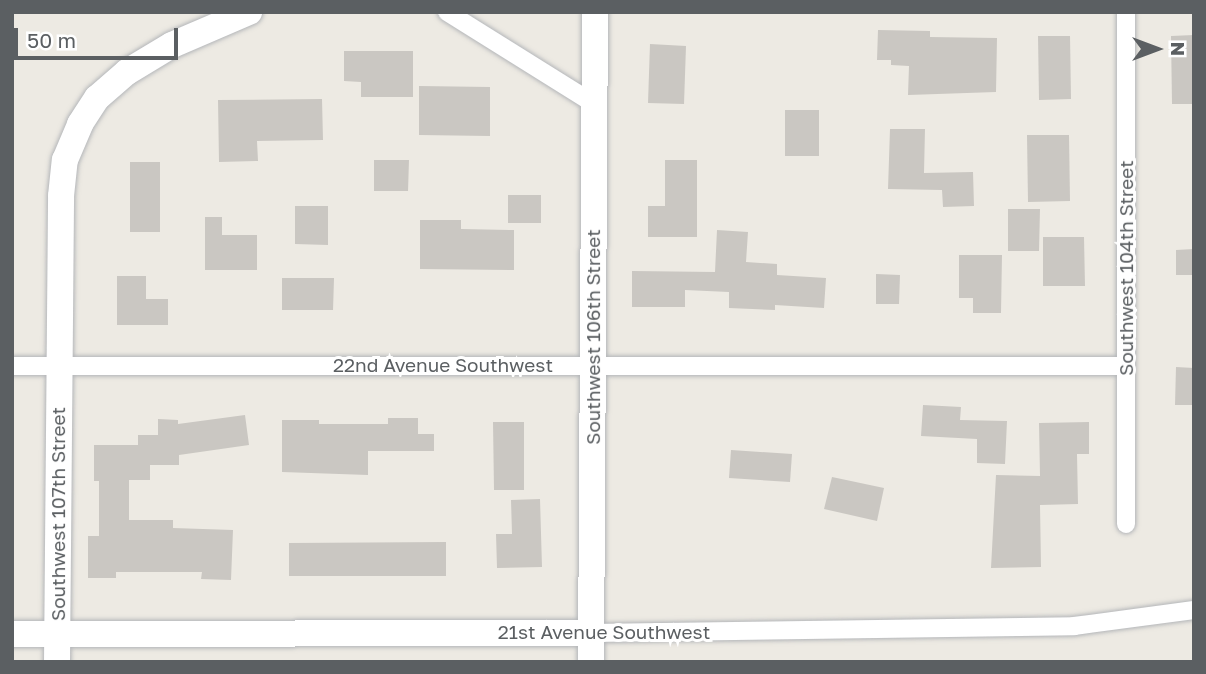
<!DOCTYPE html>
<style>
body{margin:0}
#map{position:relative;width:1206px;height:674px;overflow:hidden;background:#edeae3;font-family:"Golos Text",sans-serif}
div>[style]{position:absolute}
.building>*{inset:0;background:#cac7c2}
.roads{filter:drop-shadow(0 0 2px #b4b6b9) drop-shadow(0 0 2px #b4b6b9)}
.street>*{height:18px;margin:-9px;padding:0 9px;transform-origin:9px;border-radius:9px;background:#fff}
.secondary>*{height:26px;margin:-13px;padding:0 13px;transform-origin:13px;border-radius:13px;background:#fff}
span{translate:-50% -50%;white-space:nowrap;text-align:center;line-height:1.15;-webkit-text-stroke:6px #fff;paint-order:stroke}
.street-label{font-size:19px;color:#5b5f62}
.frame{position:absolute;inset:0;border:14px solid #5b5f62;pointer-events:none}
.north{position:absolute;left:1122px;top:14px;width:70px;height:70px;-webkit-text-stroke:5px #fff;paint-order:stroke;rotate:90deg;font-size:19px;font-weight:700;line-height:28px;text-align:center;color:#5b5f62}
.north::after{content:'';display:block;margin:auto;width:24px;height:32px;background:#5b5f62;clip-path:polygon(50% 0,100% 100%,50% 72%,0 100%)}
.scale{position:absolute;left:14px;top:28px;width:164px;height:32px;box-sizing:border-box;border:4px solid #5b5f62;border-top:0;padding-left:9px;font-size:21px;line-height:24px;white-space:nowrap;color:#5b5f62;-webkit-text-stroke:5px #fff;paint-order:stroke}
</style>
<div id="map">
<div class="building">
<i style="clip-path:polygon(878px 30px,930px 31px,930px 37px,997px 38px,996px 92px,908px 95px,909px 66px,891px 65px,891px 60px,877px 60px)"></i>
<i style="clip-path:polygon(1194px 35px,1194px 104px,1172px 104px,1171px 36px)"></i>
<i style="clip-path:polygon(1038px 36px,1070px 36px,1071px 99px,1039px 100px)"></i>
<i style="clip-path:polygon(650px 44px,686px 46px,684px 104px,648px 103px)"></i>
<i style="clip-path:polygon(344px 51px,413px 51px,413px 97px,361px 97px,361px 82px,344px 81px)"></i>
<i style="clip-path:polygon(419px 86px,490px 87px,490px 136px,419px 135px)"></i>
<i style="clip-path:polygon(322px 99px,323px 140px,257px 141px,258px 161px,219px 162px,218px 100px)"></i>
<i style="clip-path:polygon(785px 110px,819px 110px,819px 156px,785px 156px)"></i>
<i style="clip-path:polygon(890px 129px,925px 129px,924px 173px,973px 172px,974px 206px,943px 207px,942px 190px,888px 189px)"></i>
<i style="clip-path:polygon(1027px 135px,1069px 135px,1070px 201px,1028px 202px)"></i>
<i style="clip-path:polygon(374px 160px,409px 160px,408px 191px,374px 191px)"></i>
<i style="clip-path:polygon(665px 160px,697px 160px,697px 237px,648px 237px,648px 206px,665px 206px)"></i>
<i style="clip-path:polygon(130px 162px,160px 162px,160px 232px,130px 232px)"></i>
<i style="clip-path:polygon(508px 195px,541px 195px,541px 223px,508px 223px)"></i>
<i style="clip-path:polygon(295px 206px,328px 206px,328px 245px,295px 244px)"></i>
<i style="clip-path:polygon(1008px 209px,1040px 209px,1039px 251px,1008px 251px)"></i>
<i style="clip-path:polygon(205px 217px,222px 217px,222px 235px,257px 235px,257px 270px,205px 270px)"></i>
<i style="clip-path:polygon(420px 220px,461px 220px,461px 229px,514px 230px,514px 270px,420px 269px)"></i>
<i style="clip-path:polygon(717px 230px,748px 232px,746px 262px,777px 264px,777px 275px,826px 278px,824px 308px,775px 305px,775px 310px,729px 308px,729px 292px,685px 290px,685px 307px,632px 307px,632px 271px,715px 272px)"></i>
<i style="clip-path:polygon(1043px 237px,1084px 237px,1085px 286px,1043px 286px)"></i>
<i style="clip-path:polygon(1194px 249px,1194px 275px,1176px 275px,1176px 250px)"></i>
<i style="clip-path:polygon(959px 255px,1002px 255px,1001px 313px,973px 313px,973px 298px,959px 298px)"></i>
<i style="clip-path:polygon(876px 274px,900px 275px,899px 304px,876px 304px)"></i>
<i style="clip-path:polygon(117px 276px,146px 276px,146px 299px,168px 299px,168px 325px,117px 325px)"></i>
<i style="clip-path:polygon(282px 278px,334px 278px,333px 310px,282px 310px)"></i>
<i style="clip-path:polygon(1176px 367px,1194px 368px,1194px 405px,1175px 405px)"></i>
<i style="clip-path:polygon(923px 405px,961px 407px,960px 420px,1007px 421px,1005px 464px,977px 463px,977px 439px,921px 436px)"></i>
<i style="clip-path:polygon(245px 415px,249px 445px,179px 455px,179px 465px,150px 465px,150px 480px,129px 480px,129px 520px,173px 520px,173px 528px,233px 530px,231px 580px,201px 579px,202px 572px,116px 572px,116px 578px,88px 578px,88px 536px,99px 536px,99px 481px,94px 481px,94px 445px,138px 445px,138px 435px,158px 435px,158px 419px,178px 420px,178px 424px)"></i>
<i style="clip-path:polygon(388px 418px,418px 418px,418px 434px,434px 434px,434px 451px,368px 451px,368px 475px,282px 472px,282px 420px,319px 420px,319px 424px,388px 424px)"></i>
<i style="clip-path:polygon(493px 422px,524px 422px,524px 490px,494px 490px)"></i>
<i style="clip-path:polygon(1089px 422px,1089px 454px,1077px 454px,1078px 504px,1040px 505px,1041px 567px,991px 568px,996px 475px,1040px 476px,1039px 423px)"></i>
<i style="clip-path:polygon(731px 450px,792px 454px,790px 482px,729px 478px)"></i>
<i style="clip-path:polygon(832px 477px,884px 488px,877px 521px,824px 509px)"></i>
<i style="clip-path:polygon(540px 499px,542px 567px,497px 568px,496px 534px,512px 534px,511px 500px)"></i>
<i style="clip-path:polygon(446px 542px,446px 576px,289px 576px,289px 543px)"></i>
</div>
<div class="roads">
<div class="street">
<i style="left:447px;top:12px;width:173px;rotate:32deg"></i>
<i style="left:1126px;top:12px;width:512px;rotate:90deg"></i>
<i style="left:12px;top:366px;width:1114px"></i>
<i style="left:591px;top:633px;width:483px;rotate:-0.8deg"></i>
<i style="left:1074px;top:626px;width:121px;rotate:-7.6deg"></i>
</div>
<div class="secondary">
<i style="left:12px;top:634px;width:579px;rotate:-0.1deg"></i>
<i style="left:57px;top:662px;width:466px;rotate:-89.5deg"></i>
<i style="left:61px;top:196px;width:36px;rotate:-84deg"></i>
<i style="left:65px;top:160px;width:39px;rotate:-67deg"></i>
<i style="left:80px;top:124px;width:31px;rotate:-57deg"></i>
<i style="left:97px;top:98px;width:40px;rotate:-41deg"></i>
<i style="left:127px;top:72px;width:52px;rotate:-31deg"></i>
<i style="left:172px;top:45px;width:84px;rotate:-23.2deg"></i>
<i style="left:591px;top:662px;width:650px;rotate:-89.65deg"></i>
</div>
</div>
<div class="street-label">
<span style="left:1126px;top:268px;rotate:-90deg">Southwest 104th Street</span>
<span style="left:593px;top:337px;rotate:-90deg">Southwest 106th Street</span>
<span style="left:443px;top:365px">22nd Avenue Southwest</span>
<span style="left:58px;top:514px;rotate:-90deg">Southwest 107th Street</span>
<span style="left:604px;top:632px">21st Avenue Southwest</span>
</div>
<div class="frame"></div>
<div class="north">N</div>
<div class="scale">50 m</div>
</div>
